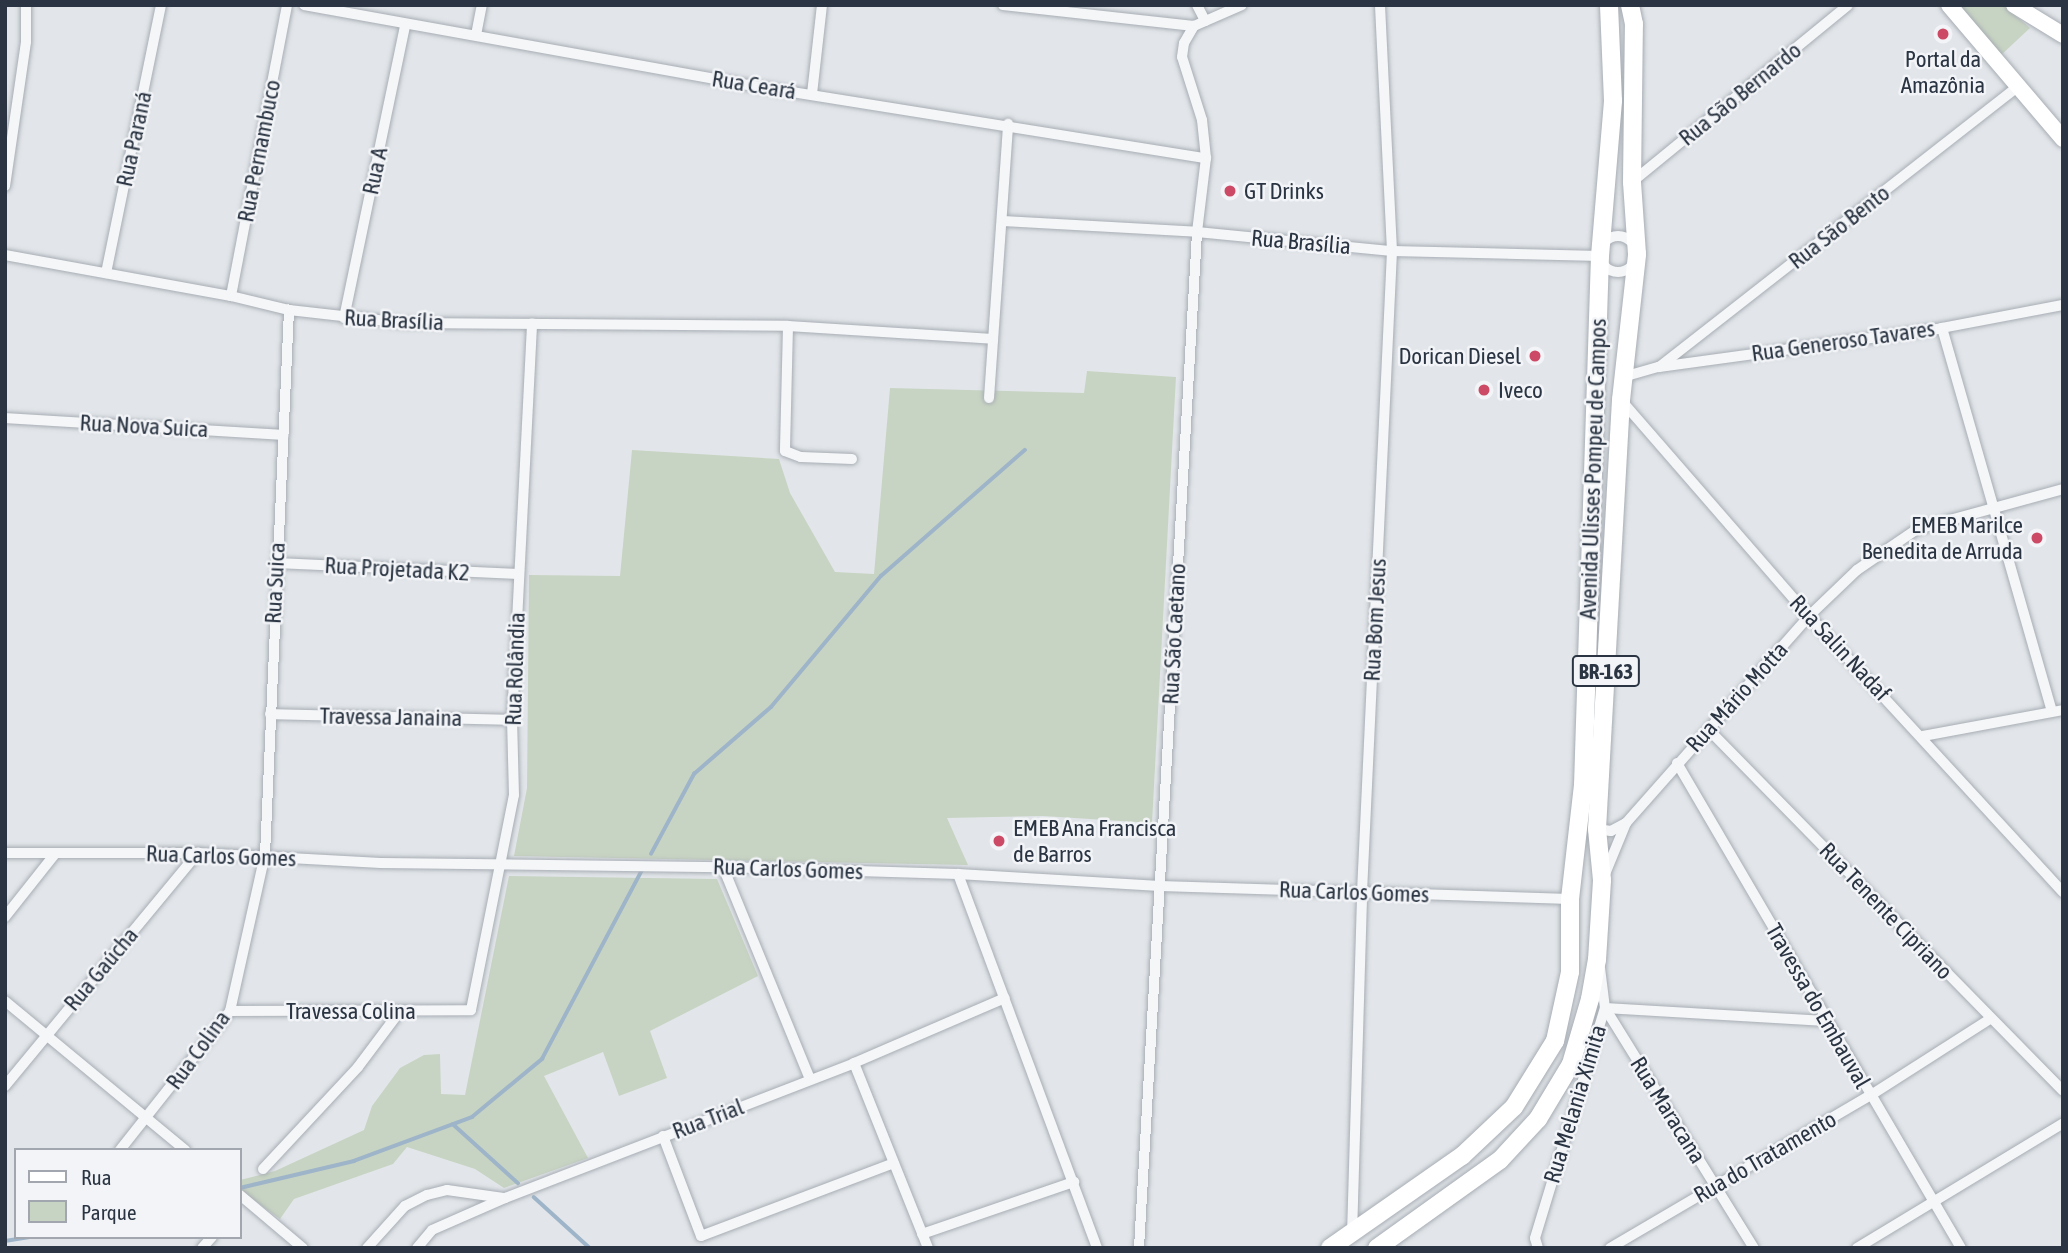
<!DOCTYPE html>
<meta charset="utf-8">
<style>
body{margin:0}
#map{position:relative;width:2068px;height:1253px;overflow:hidden;background:#e2e6ea;font-family:"Asap Condensed",sans-serif}
div>[style]{position:absolute}
.green>*{inset:0;background:#c8d4c3}
.stream>*{height:3.5px;margin:-1.75px;padding:0 1.75px;transform-origin:1.75px;border-radius:1.75px;background:#9eb5c9}
.roads{filter:drop-shadow(0 0 2px #a7adb4) drop-shadow(0 0 2px #a7adb4)}
.minor>*{height:10px;margin:-5px;padding:0 5px;transform-origin:5px;border-radius:5px;background:#f5f6f8}
.minor>.ring{margin:-5px;padding:0;box-sizing:content-box;background:none;border:10px solid #f5f6f8;border-radius:50%}
.secondary>*{height:16px;margin:-8px;padding:0 8px;transform-origin:8px;border-radius:8px;background:#fff}
.primary>*{height:18px;margin:-9px;padding:0 9px;transform-origin:9px;border-radius:9px;background:#fff}
.dots>*{width:19px;height:19px;translate:-50% -50%;box-sizing:border-box;border:4px solid #f2f4f7;border-radius:50%}
span{translate:-50% -50%;white-space:nowrap;text-align:center;line-height:1.15;-webkit-text-stroke:5px #f2f4f7;paint-order:stroke}
.shield-label span{padding:2px 5px;background:#f2f4f7;border:2px solid;border-radius:5px;-webkit-text-stroke-width:0}
.shield-label{font-size:21px;color:#2a3442;font-weight:700}
.poi-label{font-size:23px;color:#2a3442}
.left{translate:0 -50%;text-align:left}
.right{translate:-100% -50%;text-align:right}
.street-label{font-size:23px;color:#2a3442}
.frame{position:absolute;inset:0;border:7px solid #2a3442;pointer-events:none}
.legend{position:absolute;left:14px;top:1148px;width:228px;height:91px;box-sizing:border-box;background:#f2f4f7;border:2px solid #a2a7af;margin:0;padding:9px 12px;list-style:none;font-size:21px;color:#2a3442}
.legend li{display:flex;align-items:center;gap:14px;height:35px}
.legend b{width:35px;border:2px solid #a2a7af}
</style>
<div id="map">
<div class="green">
<i style="clip-path:polygon(1956px 5px,2003px 5px,2030px 28px,1999px 57px)"></i>
<i style="clip-path:polygon(1087px 371px,1176px 377px,1152px 823px,1043px 816px,947px 818px,968px 865px,514px 856px,527px 788px,529px 575px,620px 576px,632px 450px,779px 459px,790px 493px,835px 572px,874px 574px,890px 388px,1084px 393px)"></i>
<i style="clip-path:polygon(509px 876px,717px 879px,758px 976px,650px 1031px,667px 1078px,619px 1096px,603px 1052px,544px 1076px,588px 1158px,504px 1188px,475px 1169px,407px 1147px,393px 1164px,294px 1199px,280px 1219px,240px 1190px,240px 1180px,275px 1171px,364px 1130px,372px 1106px,400px 1068px,424px 1055px,440px 1054px,441px 1094px,465px 1095px)"></i>
</div>
<div class="stream">
<i style="left:651px;top:854px;width:91px;rotate:-61.7deg"></i>
<i style="left:694px;top:774px;width:102px;rotate:-41deg"></i>
<i style="left:771px;top:707px;width:171px;rotate:-50deg"></i>
<i style="left:881px;top:576px;width:191px;rotate:-41.2deg"></i>
<i style="left:453px;top:1124px;width:88px;rotate:42.2deg"></i>
<i style="left:240px;top:1188px;width:117px;rotate:-13.3deg"></i>
<i style="left:354px;top:1161px;width:126px;rotate:-20.4deg"></i>
<i style="left:472px;top:1117px;width:91px;rotate:-39.6deg"></i>
<i style="left:542px;top:1059px;width:212px;rotate:-62.1deg"></i>
<i style="left:534px;top:1197px;width:76px;rotate:42.3deg"></i>
<i style="left:5px;top:1241px;width:26px;rotate:-9deg"></i>
</div>
<div class="roads">
<div class="minor">
<i style="left:304px;top:5px;width:439px;rotate:10.2deg"></i>
<i style="left:736px;top:83px;width:476px;rotate:9.1deg"></i>
<i style="left:1003px;top:5px;width:192px;rotate:6.3deg"></i>
<i style="left:1197px;top:5px;width:18px;rotate:63deg"></i>
<i style="left:476px;top:35px;width:31px;rotate:-79deg"></i>
<i style="left:812px;top:94px;width:90px;rotate:-83.6deg"></i>
<i style="left:1632px;top:182px;width:279px;rotate:-39.3deg"></i>
<i style="left:5px;top:186px;width:146px;rotate:-81.7deg"></i>
<i style="left:26px;top:42px;width:37px;rotate:-90deg"></i>
<i style="left:1003px;top:221px;width:194px;rotate:3.2deg"></i>
<i style="left:1197px;top:232px;width:196px;rotate:5.6deg"></i>
<i style="left:1392px;top:251px;width:208px;rotate:1.4deg"></i>
<i class="ring" style="left:1600px;top:236px;width:26px;height:26px"></i>
<i style="left:5px;top:255px;width:230px;rotate:10.3deg"></i>
<i style="left:231px;top:296px;width:60px;rotate:13.6deg"></i>
<i style="left:289px;top:310px;width:116px;rotate:6.4deg"></i>
<i style="left:404px;top:323px;width:384px;rotate:0.4deg"></i>
<i style="left:788px;top:326px;width:205px;rotate:3.6deg"></i>
<i style="left:106px;top:273px;width:274px;rotate:-78.4deg"></i>
<i style="left:231px;top:296px;width:296px;rotate:-79.1deg"></i>
<i style="left:344px;top:318px;width:299px;rotate:-78.2deg"></i>
<i style="left:788px;top:326px;width:125px;rotate:91.4deg"></i>
<i style="left:785px;top:451px;width:17px;rotate:21deg"></i>
<i style="left:801px;top:457px;width:51px;rotate:2.2deg"></i>
<i style="left:1942px;top:328px;width:398px;rotate:74deg"></i>
<i style="left:1659px;top:367px;width:457px;rotate:-38deg"></i>
<i style="left:1623px;top:377px;width:37px;rotate:-16deg"></i>
<i style="left:1659px;top:367px;width:286px;rotate:-7.8deg"></i>
<i style="left:1942px;top:328px;width:123px;rotate:-10.8deg"></i>
<i style="left:989px;top:398px;width:275px;rotate:-86deg"></i>
<i style="left:1621px;top:400px;width:286px;rotate:49deg"></i>
<i style="left:1809px;top:616px;width:375px;rotate:47.4deg"></i>
<i style="left:5px;top:418px;width:279px;rotate:3.5deg"></i>
<i style="left:276px;top:563px;width:243px;rotate:2.6deg"></i>
<i style="left:270px;top:714px;width:242px;rotate:1.4deg"></i>
<i style="left:1710px;top:731px;width:504px;rotate:45.56deg"></i>
<i style="left:1923px;top:736px;width:142px;rotate:-10.5deg"></i>
<i style="left:1677px;top:763px;width:562px;rotate:59.65deg"></i>
<i style="left:1597px;top:829px;width:14px;rotate:8deg"></i>
<i style="left:1611px;top:831px;width:17px;rotate:-28deg"></i>
<i style="left:5px;top:853px;width:193px"></i>
<i style="left:198px;top:853px;width:183px;rotate:3.1deg"></i>
<i style="left:381px;top:863px;width:342px;rotate:0.7deg"></i>
<i style="left:723px;top:867px;width:235px;rotate:1.7deg"></i>
<i style="left:958px;top:874px;width:202px;rotate:3.4deg"></i>
<i style="left:1160px;top:886px;width:410px;rotate:1.8deg"></i>
<i style="left:723px;top:867px;width:229px;rotate:67.7deg"></i>
<i style="left:958px;top:874px;width:399px;rotate:69.6deg"></i>
<i style="left:1605px;top:874px;width:55px;rotate:-67.6deg"></i>
<i style="left:1626px;top:823px;width:276px;rotate:-48.5deg"></i>
<i style="left:1809px;top:616px;width:66px;rotate:-43.8deg"></i>
<i style="left:1857px;top:570px;width:73px;rotate:-34.3deg"></i>
<i style="left:1917px;top:529px;width:151px;rotate:-15.3deg"></i>
<i style="left:5px;top:917px;width:80px;rotate:-51.6deg"></i>
<i style="left:5px;top:1001px;width:234px;rotate:39.6deg"></i>
<i style="left:1605px;top:1008px;width:282px;rotate:58.2deg"></i>
<i style="left:1605px;top:1008px;width:221px;rotate:3.4deg"></i>
<i style="left:230px;top:1011px;width:241px;rotate:-0.2deg"></i>
<i style="left:471px;top:1010px;width:219px;rotate:-78.7deg"></i>
<i style="left:514px;top:795px;width:75px;rotate:-91.5deg"></i>
<i style="left:512px;top:720px;width:397px;rotate:-87.1deg"></i>
<i style="left:854px;top:1063px;width:199px;rotate:68.2deg"></i>
<i style="left:5px;top:1086px;width:303px;rotate:-50.4deg"></i>
<i style="left:663px;top:1136px;width:107px;rotate:69.2deg"></i>
<i style="left:701px;top:1236px;width:206px;rotate:-20.7deg"></i>
<i style="left:120px;top:1150px;width:177px;rotate:-51.6deg"></i>
<i style="left:230px;top:1011px;width:160px;rotate:-77.4deg"></i>
<i style="left:265px;top:855px;width:546px;rotate:-87.48deg"></i>
<i style="left:263px;top:1169px;width:139px;rotate:-47deg"></i>
<i style="left:358px;top:1067px;width:70px;rotate:-53.1deg"></i>
<i style="left:240px;top:1195px;width:82px;rotate:40.1deg"></i>
<i style="left:922px;top:1234px;width:161px;rotate:-18.9deg"></i>
<i style="left:1352px;top:1235px;width:343px;rotate:-88.3deg"></i>
<i style="left:1362px;top:892px;width:642px;rotate:-87.32deg"></i>
<i style="left:1392px;top:251px;width:246px;rotate:-92.8deg"></i>
<i style="left:202px;top:1248px;width:15px;rotate:-48deg"></i>
<i style="left:367px;top:1248px;width:57px;rotate:-47.9deg"></i>
<i style="left:405px;top:1206px;width:25px;rotate:-27deg"></i>
<i style="left:427px;top:1195px;width:21px;rotate:-14deg"></i>
<i style="left:447px;top:1190px;width:57px;rotate:8.1deg"></i>
<i style="left:417px;top:1248px;width:23px;rotate:-50deg"></i>
<i style="left:432px;top:1230px;width:80px;rotate:-23.7deg"></i>
<i style="left:505px;top:1198px;width:374px;rotate:-21.1deg"></i>
<i style="left:854px;top:1063px;width:164px;rotate:-23.3deg"></i>
<i style="left:1139px;top:1248px;width:1018px;rotate:-86.73deg"></i>
<i style="left:1197px;top:232px;width:75px;rotate:-83.1deg"></i>
<i style="left:1206px;top:158px;width:38px;rotate:-96deg"></i>
<i style="left:1202px;top:120px;width:66px;rotate:-107.6deg"></i>
<i style="left:1182px;top:57px;width:14px;rotate:-82deg"></i>
<i style="left:1184px;top:43px;width:20px;rotate:-60deg"></i>
<i style="left:1194px;top:26px;width:52px;rotate:-23.6deg"></i>
<i style="left:1538px;top:1248px;width:10px;rotate:-107deg"></i>
<i style="left:1535px;top:1238px;width:240px;rotate:-73.1deg"></i>
<i style="left:1605px;top:1008px;width:40px;rotate:-97.1deg"></i>
<i style="left:1610px;top:1248px;width:303px;rotate:-30.4deg"></i>
<i style="left:1871px;top:1095px;width:141px;rotate:-32.6deg"></i>
<i style="left:1857px;top:1248px;width:241px;rotate:-31.2deg"></i>
</div>
<div class="secondary">
<i style="left:1949px;top:5px;width:176px;rotate:49.6deg"></i>
<i style="left:2014px;top:5px;width:57px;rotate:31.5deg"></i>
</div>
<div class="primary">
<i style="left:1330px;top:1248px;width:161px;rotate:-34.9deg"></i>
<i style="left:1462px;top:1156px;width:71px;rotate:-43.3deg"></i>
<i style="left:1514px;top:1107px;width:78px;rotate:-58.2deg"></i>
<i style="left:1555px;top:1041px;width:71px;rotate:-77.7deg"></i>
<i style="left:1570px;top:972px;width:73px;rotate:-90deg"></i>
<i style="left:1570px;top:899px;width:115px;rotate:-83.5deg"></i>
<i style="left:1583px;top:785px;width:529px;rotate:-88.16deg"></i>
<i style="left:1600px;top:256px;width:156px;rotate:-85.2deg"></i>
<i style="left:1613px;top:101px;width:96px;rotate:-92.4deg"></i>
<i style="left:1377px;top:1248px;width:151px;rotate:-35.6deg"></i>
<i style="left:1500px;top:1160px;width:56px;rotate:-47.2deg"></i>
<i style="left:1538px;top:1119px;width:64px;rotate:-59deg"></i>
<i style="left:1571px;top:1064px;width:68px;rotate:-73.7deg"></i>
<i style="left:1590px;top:999px;width:40px;rotate:-80deg"></i>
<i style="left:1597px;top:960px;width:80px;rotate:-86.4deg"></i>
<i style="left:1602px;top:880px;width:51px;rotate:-95.6deg"></i>
<i style="left:1597px;top:829px;width:430px;rotate:-86.8deg"></i>
<i style="left:1621px;top:400px;width:147px;rotate:-83.7deg"></i>
<i style="left:1637px;top:254px;width:72px;rotate:-94deg"></i>
<i style="left:1632px;top:182px;width:158px;rotate:-89.3deg"></i>
<i style="left:1634px;top:24px;width:19px;rotate:-102deg"></i>
</div>
</div>
<div class="dots">
<i style="left:1943px;top:34px;background:#cc4a65"></i>
<i style="left:1230px;top:191px;background:#cc4a65"></i>
<i style="left:1535px;top:356px;background:#cc4a65"></i>
<i style="left:1484px;top:390px;background:#cc4a65"></i>
<i style="left:2037px;top:538px;background:#cc4a65"></i>
<i style="left:999px;top:841px;background:#cc4a65"></i>
</div>
<div class="shield-label">
<span style="left:1606px;top:671px">BR-163</span>
</div>
<div class="poi-label">
<span style="left:1943px;top:72px">Portal da<br>Amazônia</span>
<span class="left" style="left:1244px;top:191px">GT Drinks</span>
<span class="right" style="left:1521px;top:356px">Dorican Diesel</span>
<span class="left" style="left:1498px;top:390px">Iveco</span>
<span class="right" style="left:2023px;top:538px">EMEB Marilce<br>Benedita de Arruda</span>
<span class="left" style="left:1013px;top:841px">EMEB Ana Francisca<br>de Barros</span>
</div>
<div class="street-label">
<span style="left:754px;top:85px;rotate:9deg">Rua Ceará</span>
<span style="left:1740px;top:94px;rotate:-39deg">Rua São Bernardo</span>
<span style="left:134px;top:139px;rotate:-78deg">Rua Paraná</span>
<span style="left:259px;top:151px;rotate:-79deg">Rua Pernambuco</span>
<span style="left:375px;top:171px;rotate:-78deg">Rua A</span>
<span style="left:1839px;top:227px;rotate:-38deg">Rua São Bento</span>
<span style="left:1301px;top:242px;rotate:5deg">Rua Brasília</span>
<span style="left:394px;top:320px;rotate:3deg">Rua Brasília</span>
<span style="left:1843px;top:341px;rotate:-8deg">Rua Generoso Tavares</span>
<span style="left:144px;top:426px;rotate:3deg">Rua Nova Suica</span>
<span style="left:1593px;top:469px;rotate:-88deg">Avenida Ulisses Pompeu de Campos</span>
<span style="left:397px;top:569px;rotate:3deg">Rua Projetada K2</span>
<span style="left:275px;top:583px;rotate:-87deg">Rua Suica</span>
<span style="left:1375px;top:620px;rotate:-87deg">Rua Bom Jesus</span>
<span style="left:1174px;top:634px;rotate:-87deg">Rua São Caetano</span>
<span style="left:1840px;top:648px;rotate:47deg">Rua Salin Nadaf</span>
<span style="left:515px;top:669px;rotate:-88deg">Rua Rolândia</span>
<span style="left:1737px;top:697px;rotate:-48deg">Rua Mário Motta</span>
<span style="left:391px;top:717px;rotate:1deg">Travessa Janaina</span>
<span style="left:221px;top:856px;rotate:2deg">Rua Carlos Gomes</span>
<span style="left:788px;top:869px;rotate:2deg">Rua Carlos Gomes</span>
<span style="left:1354px;top:892px;rotate:2deg">Rua Carlos Gomes</span>
<span style="left:1886px;top:911px;rotate:46deg">Rua Tenente Cipriano</span>
<span style="left:101px;top:969px;rotate:-50deg">Rua Gaúcha</span>
<span style="left:1818px;top:1006px;rotate:60deg">Travessa do Embauval</span>
<span style="left:351px;top:1011px">Travessa Colina</span>
<span style="left:198px;top:1050px;rotate:-54deg">Rua Colina</span>
<span style="left:1575px;top:1104px;rotate:-73deg">Rua Melania Ximita</span>
<span style="left:1668px;top:1110px;rotate:58deg">Rua Maracana</span>
<span style="left:708px;top:1119px;rotate:-21deg">Rua Trial</span>
<span style="left:1765px;top:1157px;rotate:-30deg">Rua do Tratamento</span>
</div>
<div class="frame"></div>
<ul class="legend">
<li><b style="height:9px;background:#fff"></b>Rua</li>
<li><b style="height:19px;background:#c8d4c3"></b>Parque</li>
</ul>
</div>
